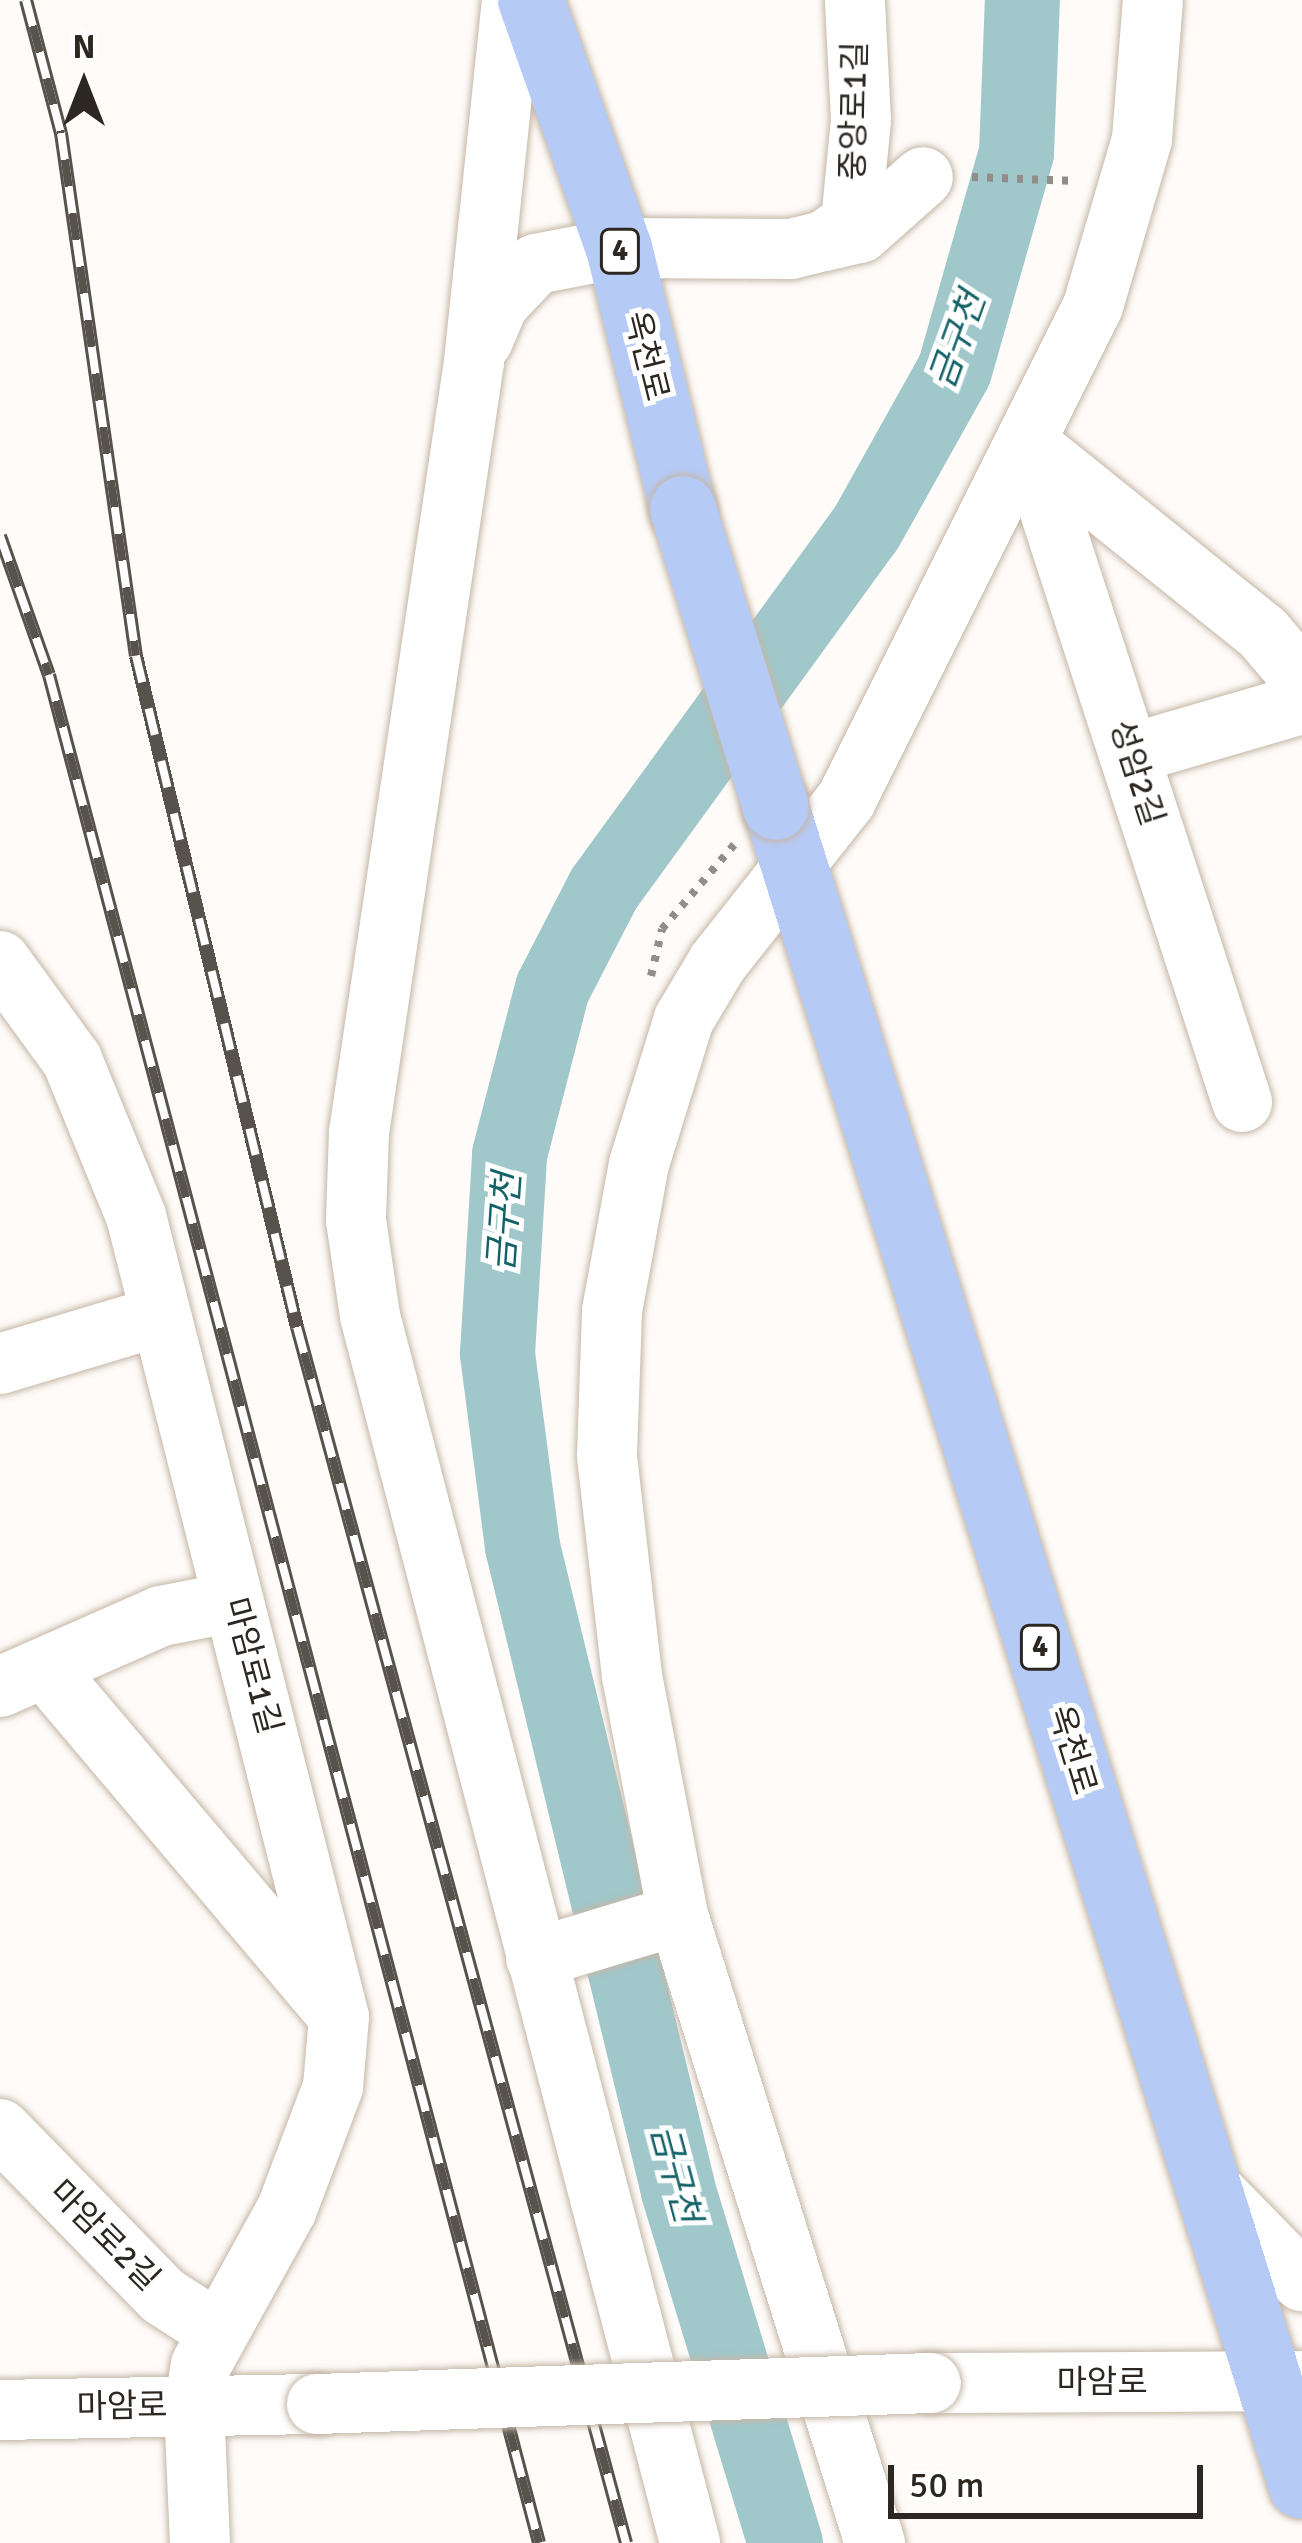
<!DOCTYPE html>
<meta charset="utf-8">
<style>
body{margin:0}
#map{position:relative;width:1302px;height:2543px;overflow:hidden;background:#fefbf8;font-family:Signika,"Noto Sans KR",sans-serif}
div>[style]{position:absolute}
.river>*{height:75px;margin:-37.5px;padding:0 37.5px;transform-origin:37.5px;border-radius:37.5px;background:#a0c7ca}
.path>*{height:8px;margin-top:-4px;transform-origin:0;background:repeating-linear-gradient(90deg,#918d88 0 6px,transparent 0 15px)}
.roads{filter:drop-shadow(0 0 3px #c5b7a7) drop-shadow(0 0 3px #c5b7a7)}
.minor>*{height:60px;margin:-30px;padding:0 30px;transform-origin:30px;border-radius:30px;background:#fff}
.major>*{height:66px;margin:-33px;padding:0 33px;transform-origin:33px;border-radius:33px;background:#b6caf6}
.rail>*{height:14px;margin-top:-7px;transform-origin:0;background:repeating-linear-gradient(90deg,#fff 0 27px,#57534c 0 54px);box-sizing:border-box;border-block:3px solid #57534c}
.bridges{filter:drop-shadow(0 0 3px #c5b7a7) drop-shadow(0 0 3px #c5b7a7)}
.minor-bridge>*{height:60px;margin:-30px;padding:0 30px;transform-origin:30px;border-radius:30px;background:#fff}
.major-bridge>*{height:66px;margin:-33px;padding:0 33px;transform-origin:33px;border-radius:33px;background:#b6caf6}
span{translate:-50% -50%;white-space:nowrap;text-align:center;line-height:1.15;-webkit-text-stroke:10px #fff;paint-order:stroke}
.shield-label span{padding:3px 9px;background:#fff;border:3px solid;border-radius:9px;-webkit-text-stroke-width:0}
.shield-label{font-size:30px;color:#2c2720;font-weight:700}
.street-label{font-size:33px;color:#2c2720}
.water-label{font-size:36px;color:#136268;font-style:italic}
.north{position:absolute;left:24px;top:24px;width:120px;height:120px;-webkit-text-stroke:9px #fff;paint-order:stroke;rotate:0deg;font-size:33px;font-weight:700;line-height:48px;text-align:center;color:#2c2720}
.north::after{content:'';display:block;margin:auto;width:42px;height:54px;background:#2c2720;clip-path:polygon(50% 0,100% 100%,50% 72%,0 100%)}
.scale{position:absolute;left:888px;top:2465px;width:315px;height:54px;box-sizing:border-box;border:6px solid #2c2720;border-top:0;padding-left:15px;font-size:36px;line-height:42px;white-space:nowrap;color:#2c2720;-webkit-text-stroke:9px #fff;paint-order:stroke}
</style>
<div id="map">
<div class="river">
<i style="left:785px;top:2543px;width:369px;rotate:-106.9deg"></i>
<i style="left:678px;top:2190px;width:663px;rotate:-103.62deg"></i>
<i style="left:522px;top:1546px;width:195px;rotate:-97.4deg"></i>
<i style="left:497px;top:1353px;width:199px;rotate:-86.5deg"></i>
<i style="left:509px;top:1154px;width:171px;rotate:-75.5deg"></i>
<i style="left:552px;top:988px;width:111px;rotate:-62.7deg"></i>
<i style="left:603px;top:889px;width:445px;rotate:-54deg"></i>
<i style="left:865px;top:529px;width:182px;rotate:-60.8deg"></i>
<i style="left:954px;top:370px;width:226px;rotate:-74.1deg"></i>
<i style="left:1016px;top:153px;width:153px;rotate:-87.8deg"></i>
</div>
<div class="path">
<i style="left:972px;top:177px;width:105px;rotate:2.2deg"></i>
<i style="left:651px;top:976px;width:48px;rotate:-76.8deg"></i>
<i style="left:662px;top:929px;width:111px;rotate:-49.4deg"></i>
</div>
<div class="roads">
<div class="minor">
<i style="left:512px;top:0;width:364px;rotate:96deg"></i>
<i style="left:474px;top:362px;width:779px;rotate:98.49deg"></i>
<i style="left:359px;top:1132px;width:88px;rotate:92deg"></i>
<i style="left:356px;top:1220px;width:97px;rotate:81.7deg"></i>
<i style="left:370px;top:1316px;width:1268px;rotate:75.38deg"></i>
<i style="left:824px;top:241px;width:37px;rotate:-13deg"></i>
<i style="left:860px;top:233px;width:84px;rotate:-41.6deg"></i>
<i style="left:483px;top:340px;width:39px;rotate:-67deg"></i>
<i style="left:498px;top:304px;width:55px;rotate:-46.5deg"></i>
<i style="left:536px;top:264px;width:85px;rotate:-10.9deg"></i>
<i style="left:619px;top:248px;width:172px;rotate:0.3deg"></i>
<i style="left:791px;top:249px;width:34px;rotate:-14deg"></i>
<i style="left:824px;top:241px;width:33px;rotate:-35deg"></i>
<i style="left:851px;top:222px;width:102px;rotate:-84.4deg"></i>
<i style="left:861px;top:120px;width:120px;rotate:-92.9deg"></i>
<i style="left:1028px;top:444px;width:692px;rotate:71.98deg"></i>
<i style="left:1028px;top:444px;width:302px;rotate:38.8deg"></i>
<i style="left:1263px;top:633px;width:60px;rotate:49.7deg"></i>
<i style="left:1130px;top:754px;width:179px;rotate:-16.2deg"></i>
<i style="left:0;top:961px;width:122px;rotate:54deg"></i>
<i style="left:72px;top:1060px;width:169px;rotate:67.7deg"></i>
<i style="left:136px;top:1216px;width:826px;rotate:75.78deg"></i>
<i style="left:339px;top:2017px;width:70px;rotate:94.9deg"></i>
<i style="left:333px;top:2087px;width:130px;rotate:110.7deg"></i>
<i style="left:287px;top:2209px;width:178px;rotate:118.9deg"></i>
<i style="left:201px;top:2365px;width:42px;rotate:99.7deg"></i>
<i style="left:194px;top:2406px;width:137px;rotate:87.5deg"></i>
<i style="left:0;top:1364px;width:167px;rotate:-16.7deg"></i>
<i style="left:47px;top:1671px;width:445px;rotate:49.8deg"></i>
<i style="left:0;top:1687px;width:176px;rotate:-23.8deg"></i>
<i style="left:161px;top:1616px;width:74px;rotate:-10.9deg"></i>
<i style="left:536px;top:1958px;width:148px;rotate:-16.8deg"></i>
<i style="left:0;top:2129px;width:233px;rotate:45.7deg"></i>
<i style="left:163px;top:2296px;width:64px;rotate:32.9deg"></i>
<i style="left:1210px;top:2187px;width:132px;rotate:45.6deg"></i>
<i style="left:931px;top:2383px;width:371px;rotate:-0.3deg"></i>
<i style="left:0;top:2410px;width:317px;rotate:-1.1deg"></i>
<i style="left:875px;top:2543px;width:658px;rotate:-107.42deg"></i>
<i style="left:678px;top:1915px;width:243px;rotate:-100.9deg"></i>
<i style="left:632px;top:1676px;width:222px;rotate:-96.5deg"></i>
<i style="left:607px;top:1455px;width:144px;rotate:-88deg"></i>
<i style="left:612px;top:1311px;width:149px;rotate:-79.6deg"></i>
<i style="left:639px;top:1164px;width:152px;rotate:-72.8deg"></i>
<i style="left:684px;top:1019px;width:66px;rotate:-59.2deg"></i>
<i style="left:718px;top:962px;width:206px;rotate:-51.7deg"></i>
<i style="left:846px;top:800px;width:552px;rotate:-63.43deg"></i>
<i style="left:1093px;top:306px;width:174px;rotate:-73.6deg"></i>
<i style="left:1142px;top:139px;width:139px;rotate:-85.5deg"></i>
</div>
<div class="major">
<i style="left:531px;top:0;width:263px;rotate:70.5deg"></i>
<i style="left:619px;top:248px;width:269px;rotate:76.2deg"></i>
<i style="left:776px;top:807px;width:1759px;rotate:72.61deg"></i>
</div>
</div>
<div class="rail">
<i style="left:26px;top:0;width:138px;rotate:75.3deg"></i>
<i style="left:61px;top:133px;width:528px;rotate:81.84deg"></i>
<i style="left:136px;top:656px;width:690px;rotate:76.51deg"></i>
<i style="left:297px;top:1327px;width:1260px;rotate:74.86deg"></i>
<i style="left:0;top:536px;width:147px;rotate:70.6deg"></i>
<i style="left:49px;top:675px;width:1931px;rotate:75.3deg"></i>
</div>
<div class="bridges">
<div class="minor-bridge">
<i style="left:317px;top:2404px;width:614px;rotate:-1.96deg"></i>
</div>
<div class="major-bridge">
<i style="left:683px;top:509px;width:312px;rotate:72.7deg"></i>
</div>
</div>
<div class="shield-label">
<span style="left:620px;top:251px">4</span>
<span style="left:1040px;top:1647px">4</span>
</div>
<div class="street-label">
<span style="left:855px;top:111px;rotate:-89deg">중앙로1길</span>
<span style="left:646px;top:356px;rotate:76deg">옥천로</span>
<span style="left:1136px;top:773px;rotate:72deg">성암2길</span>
<span style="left:252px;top:1666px;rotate:75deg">마암로1길</span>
<span style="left:1072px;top:1750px;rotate:73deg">옥천로</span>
<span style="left:104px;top:2236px;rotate:45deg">마암로2길</span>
<span style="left:1102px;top:2383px">마암로</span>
<span style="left:122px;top:2407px;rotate:-1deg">마암로</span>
</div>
<div class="water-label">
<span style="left:958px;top:340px;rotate:-70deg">금구천</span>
<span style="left:505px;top:1222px;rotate:-86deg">금구천</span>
<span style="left:675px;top:2174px;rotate:75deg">금구천</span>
</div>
<div class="north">N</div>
<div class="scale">50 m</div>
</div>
